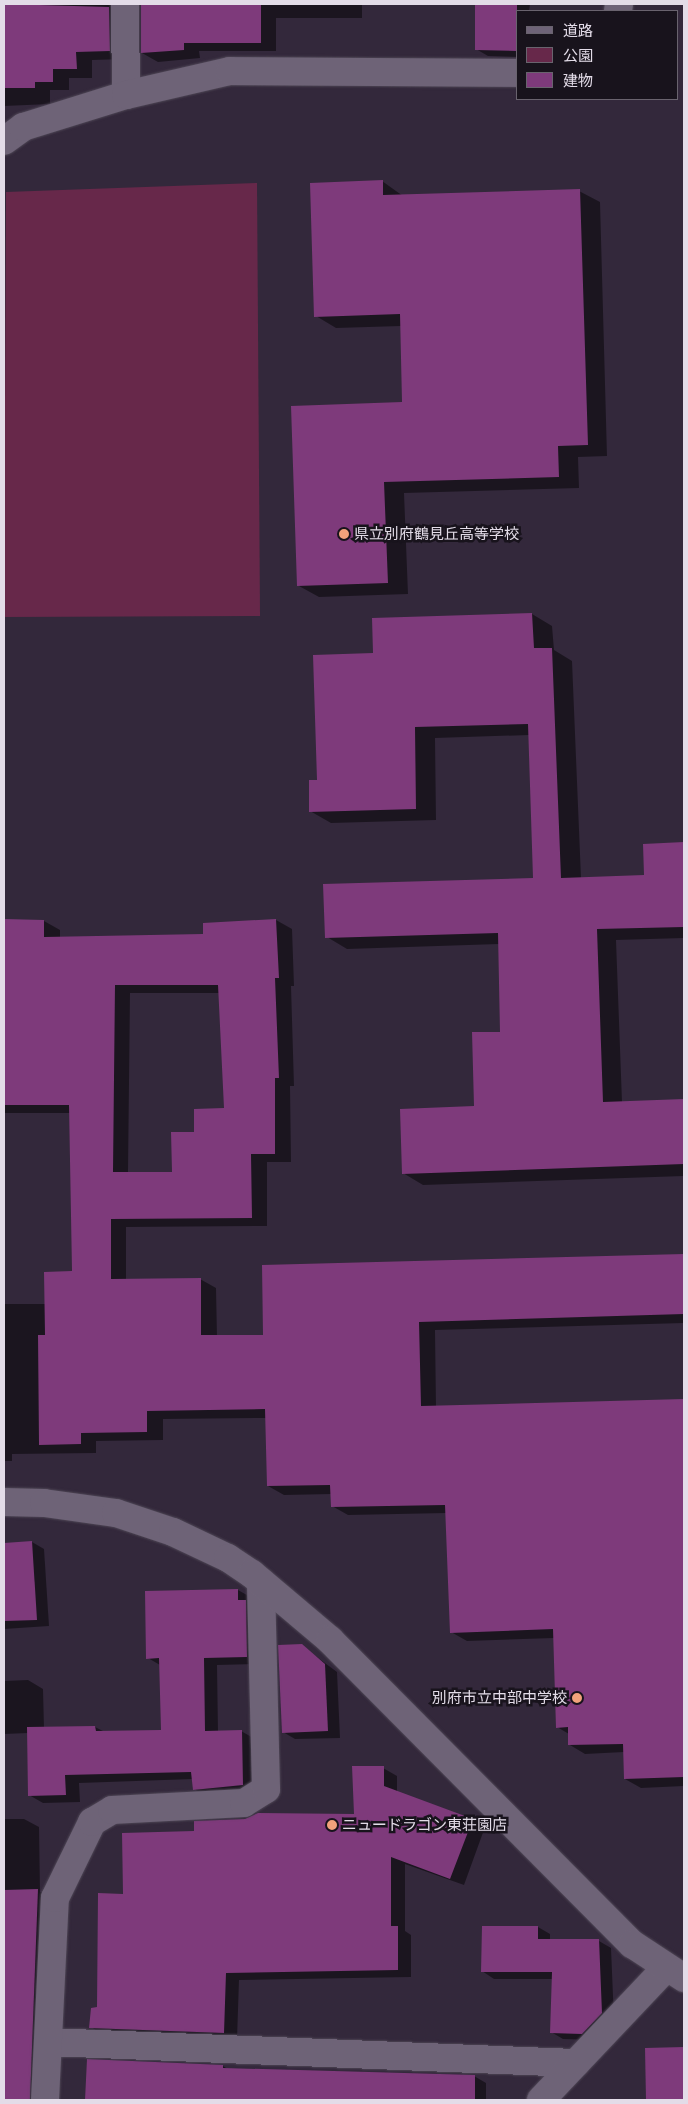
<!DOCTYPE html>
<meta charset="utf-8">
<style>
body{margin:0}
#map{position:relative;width:688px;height:2104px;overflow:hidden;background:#33283b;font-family:Mulish,"Noto Sans JP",sans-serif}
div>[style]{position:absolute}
.green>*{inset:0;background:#67284a}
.shadow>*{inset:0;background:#0007}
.building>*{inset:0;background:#7e3a7b}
.roads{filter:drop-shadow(0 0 1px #4e4655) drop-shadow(0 0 1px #4e4655)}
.minor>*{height:28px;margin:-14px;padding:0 14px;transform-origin:14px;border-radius:14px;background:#6e6377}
.tertiary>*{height:28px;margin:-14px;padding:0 14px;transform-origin:14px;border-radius:14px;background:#6e6377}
.dots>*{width:14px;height:14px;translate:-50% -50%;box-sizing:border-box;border:2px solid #18131c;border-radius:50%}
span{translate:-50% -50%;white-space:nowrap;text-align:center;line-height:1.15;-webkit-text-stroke:5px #18131c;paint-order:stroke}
.poi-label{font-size:15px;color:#e3dce8}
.left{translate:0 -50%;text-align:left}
.right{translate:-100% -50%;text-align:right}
.frame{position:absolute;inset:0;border:5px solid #e3dce8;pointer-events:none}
.legend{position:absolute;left:516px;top:10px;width:162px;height:90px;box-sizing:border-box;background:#18131c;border:1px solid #69636e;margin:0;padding:6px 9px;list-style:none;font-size:15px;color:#e3dce8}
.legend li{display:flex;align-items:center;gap:10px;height:25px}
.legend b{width:25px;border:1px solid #69636e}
</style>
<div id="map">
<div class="green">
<i style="clip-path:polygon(257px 183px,260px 616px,4px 617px,6px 192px)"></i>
</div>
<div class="shadow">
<i style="clip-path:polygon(4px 4px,130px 4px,125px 59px,92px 60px,92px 78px,69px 78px,69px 90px,50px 90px,50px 104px,4px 106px)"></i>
<i style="clip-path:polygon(142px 4px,362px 4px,362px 18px,276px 18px,276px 51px,199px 51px,200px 58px,158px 62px,142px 53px)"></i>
<i style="clip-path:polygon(477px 4px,530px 4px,529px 11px,517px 11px,517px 57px,488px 56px,476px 49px)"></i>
<i style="clip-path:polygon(382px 181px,403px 196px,579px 191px,600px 202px,607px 456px,578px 457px,579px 488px,404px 493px,408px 594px,319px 597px,299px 586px,403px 404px,401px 326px,336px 328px,316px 316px)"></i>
<i style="clip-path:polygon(532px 614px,552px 626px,554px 650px,572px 661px,581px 878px,646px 876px,645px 845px,684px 844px,684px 938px,616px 940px,622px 1102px,684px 1100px,684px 1176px,423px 1185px,403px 1173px,475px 1107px,501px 1033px,499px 944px,347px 949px,327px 937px,534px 880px,529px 735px,435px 738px,436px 820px,331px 823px,310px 811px,319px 781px,374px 655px,373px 619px)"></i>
<i style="clip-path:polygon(evenodd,4px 920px,44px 921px,60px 930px,60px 938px,204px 935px,204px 924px,276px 920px,292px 929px,294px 986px,291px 986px,294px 1086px,290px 1086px,291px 1162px,267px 1162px,267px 1226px,126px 1227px,126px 1280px,200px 1279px,216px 1288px,217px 1337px,265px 1337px,263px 1266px,684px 1255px,684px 1323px,435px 1330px,436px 1407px,684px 1400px,684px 1786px,641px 1788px,625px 1779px,624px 1752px,585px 1754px,570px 1745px,569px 1734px,557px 1727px,554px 1638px,467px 1641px,451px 1632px,447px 1513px,348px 1515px,332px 1506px,332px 1494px,284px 1495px,268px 1486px,266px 1418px,163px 1419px,163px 1440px,96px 1441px,96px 1453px,12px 1454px,12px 1461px,4px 1461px,4px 1304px,46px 1304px,73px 1273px,70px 1113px,4px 1113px,4px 920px,130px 993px,220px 993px,225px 1110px,196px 1133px,174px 1173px,128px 1173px,130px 993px)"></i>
<i style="clip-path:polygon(32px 1542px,44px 1549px,49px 1626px,4px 1629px,4px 1544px)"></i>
<i style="clip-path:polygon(238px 1590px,252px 1598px,261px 1664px,217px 1665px,218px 1732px,241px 1731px,255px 1739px,256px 1793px,209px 1797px,194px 1789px,193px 1779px,79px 1783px,80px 1802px,43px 1803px,29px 1795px,28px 1733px,4px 1734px,4px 1681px,28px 1680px,43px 1689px,44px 1728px,95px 1727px,105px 1732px,162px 1731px,160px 1665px,148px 1658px)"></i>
<i style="clip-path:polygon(302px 1646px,337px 1672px,340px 1738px,295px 1739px,283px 1732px)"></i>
<i style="clip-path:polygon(383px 1768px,397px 1776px,397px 1792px,485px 1827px,464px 1885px,405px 1864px,405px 1931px,411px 1935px,411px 1977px,239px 1980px,237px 2040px,104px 2035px,91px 2027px,98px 2009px,125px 1896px,195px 1833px,355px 1815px)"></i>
<i style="clip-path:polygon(4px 1819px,24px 1819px,39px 1827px,40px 1892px,53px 1899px,44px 2100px,4px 2100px)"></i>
<i style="clip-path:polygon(538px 1927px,550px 1934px,550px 1941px,599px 1941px,611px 1948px,614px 2020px,595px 2040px,563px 2039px,551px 2032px,553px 1979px,494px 1979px,482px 1971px)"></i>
<i style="clip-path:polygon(684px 2048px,684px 2100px,648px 2100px,646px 2049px)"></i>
<i style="clip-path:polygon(89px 2060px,223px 2066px,229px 2070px,474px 2076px,486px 2083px,486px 2100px,86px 2100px)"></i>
</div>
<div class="building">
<i style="clip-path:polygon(4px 4px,109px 7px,110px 51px,76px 52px,77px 69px,53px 69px,53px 82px,35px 82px,35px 88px,4px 88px)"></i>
<i style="clip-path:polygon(141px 4px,261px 4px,261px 43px,184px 43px,184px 50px,141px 53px)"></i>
<i style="clip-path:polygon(475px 4px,517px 4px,517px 51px,475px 50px)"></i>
<i style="clip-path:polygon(383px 180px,383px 195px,580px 189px,588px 445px,558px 446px,559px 477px,384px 482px,388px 583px,297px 586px,291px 406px,402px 402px,400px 314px,314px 317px,310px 183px)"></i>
<i style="clip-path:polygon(532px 613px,534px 648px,552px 648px,561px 878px,644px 875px,643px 844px,684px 842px,684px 927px,597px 929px,603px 1102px,684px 1099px,684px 1164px,402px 1174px,400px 1109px,474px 1106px,472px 1032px,500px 1032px,498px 933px,325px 938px,323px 884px,533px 878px,528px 724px,415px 727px,416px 809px,309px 812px,309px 780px,317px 780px,313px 655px,373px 653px,372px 618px)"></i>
<i style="clip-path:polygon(evenodd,4px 919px,44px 920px,44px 937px,203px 934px,203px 923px,276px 919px,279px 978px,275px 978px,279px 1078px,275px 1078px,275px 1154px,251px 1154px,252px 1218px,111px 1219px,111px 1279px,201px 1278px,201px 1335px,263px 1335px,262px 1265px,684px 1254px,684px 1314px,419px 1322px,421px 1406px,684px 1399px,684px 1777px,624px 1779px,623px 1744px,568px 1745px,568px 1727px,556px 1728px,553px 1629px,450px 1633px,445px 1505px,331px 1507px,330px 1485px,267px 1486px,265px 1409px,147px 1411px,147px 1432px,81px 1433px,81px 1444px,39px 1445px,38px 1335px,45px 1335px,44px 1272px,72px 1271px,69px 1105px,4px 1105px,4px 919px,115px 985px,218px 985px,224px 1108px,194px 1109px,194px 1132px,171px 1132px,172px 1172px,113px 1172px,115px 985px)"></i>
<i style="clip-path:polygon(32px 1541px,37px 1620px,4px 1621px,4px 1543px)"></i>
<i style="clip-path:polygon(238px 1589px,238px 1600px,246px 1600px,247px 1657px,204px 1658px,205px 1731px,242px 1730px,243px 1785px,193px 1790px,191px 1772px,65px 1775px,66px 1795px,28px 1796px,27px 1727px,95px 1726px,96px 1731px,161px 1730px,159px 1658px,146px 1659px,145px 1591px)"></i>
<i style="clip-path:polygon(302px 1644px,325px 1664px,328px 1731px,282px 1733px,278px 1645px)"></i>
<i style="clip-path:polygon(352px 1766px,384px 1766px,384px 1786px,473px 1819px,450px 1879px,391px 1857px,391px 1926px,398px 1926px,398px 1970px,226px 1973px,224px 2033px,89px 2028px,91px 2008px,97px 2007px,98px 1893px,123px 1894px,122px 1833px,194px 1831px,194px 1821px,245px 1819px,258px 1813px,354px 1814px)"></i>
<i style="clip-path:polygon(38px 1889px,30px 2100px,4px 2100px,4px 1890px)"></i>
<i style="clip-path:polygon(482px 1926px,538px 1926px,538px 1939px,599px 1939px,602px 2013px,582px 2034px,550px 2033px,552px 1972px,481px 1972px)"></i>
<i style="clip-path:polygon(684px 2047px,684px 2100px,646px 2100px,645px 2048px)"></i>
<i style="clip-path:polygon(87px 2059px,223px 2065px,223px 2068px,475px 2075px,475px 2100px,85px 2100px)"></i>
</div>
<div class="roads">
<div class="minor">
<i style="left:125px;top:4px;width:91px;rotate:89.4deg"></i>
<i style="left:618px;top:11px;width:7px;rotate:-82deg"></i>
<i style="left:4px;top:141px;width:24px;rotate:-36deg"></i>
<i style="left:23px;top:127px;width:108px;rotate:-17.3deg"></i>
<i style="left:126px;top:95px;width:107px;rotate:-13deg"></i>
<i style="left:230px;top:71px;width:287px;rotate:0.4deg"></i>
<i style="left:48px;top:2042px;width:528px;rotate:2.28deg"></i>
<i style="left:45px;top:2100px;width:202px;rotate:-87.2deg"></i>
<i style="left:55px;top:1898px;width:85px;rotate:-64deg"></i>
<i style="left:92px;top:1822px;width:23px;rotate:-31deg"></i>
<i style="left:112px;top:1810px;width:132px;rotate:-3deg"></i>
<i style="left:244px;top:1803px;width:26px;rotate:-32deg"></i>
<i style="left:266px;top:1789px;width:207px;rotate:-91.4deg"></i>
<i style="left:541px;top:2100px;width:182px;rotate:-46.6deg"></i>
</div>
<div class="tertiary">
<i style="left:4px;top:1502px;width:40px;rotate:1.4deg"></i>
<i style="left:44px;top:1503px;width:73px;rotate:7.9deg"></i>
<i style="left:116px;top:1513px;width:60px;rotate:18.4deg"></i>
<i style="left:173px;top:1532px;width:61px;rotate:25.3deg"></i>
<i style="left:228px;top:1558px;width:29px;rotate:34deg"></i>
<i style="left:252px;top:1574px;width:102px;rotate:40.2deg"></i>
<i style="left:330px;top:1640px;width:429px;rotate:45.2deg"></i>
<i style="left:632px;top:1944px;width:62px;rotate:33.2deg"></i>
</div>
</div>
<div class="dots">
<i style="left:344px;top:534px;background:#f1a27b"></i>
<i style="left:577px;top:1698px;background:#f1a27b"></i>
<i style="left:332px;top:1825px;background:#f1a27b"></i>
</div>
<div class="poi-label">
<span class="left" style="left:354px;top:534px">県立別府鶴見丘高等学校</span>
<span class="right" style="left:567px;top:1698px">別府市立中部中学校</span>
<span class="left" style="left:342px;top:1825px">ニュードラゴン東荘園店</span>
</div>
<div class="frame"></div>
<ul class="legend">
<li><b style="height:6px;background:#6e6377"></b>道路</li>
<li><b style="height:14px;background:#67284a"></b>公園</li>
<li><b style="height:14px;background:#7e3a7b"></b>建物</li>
</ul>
</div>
